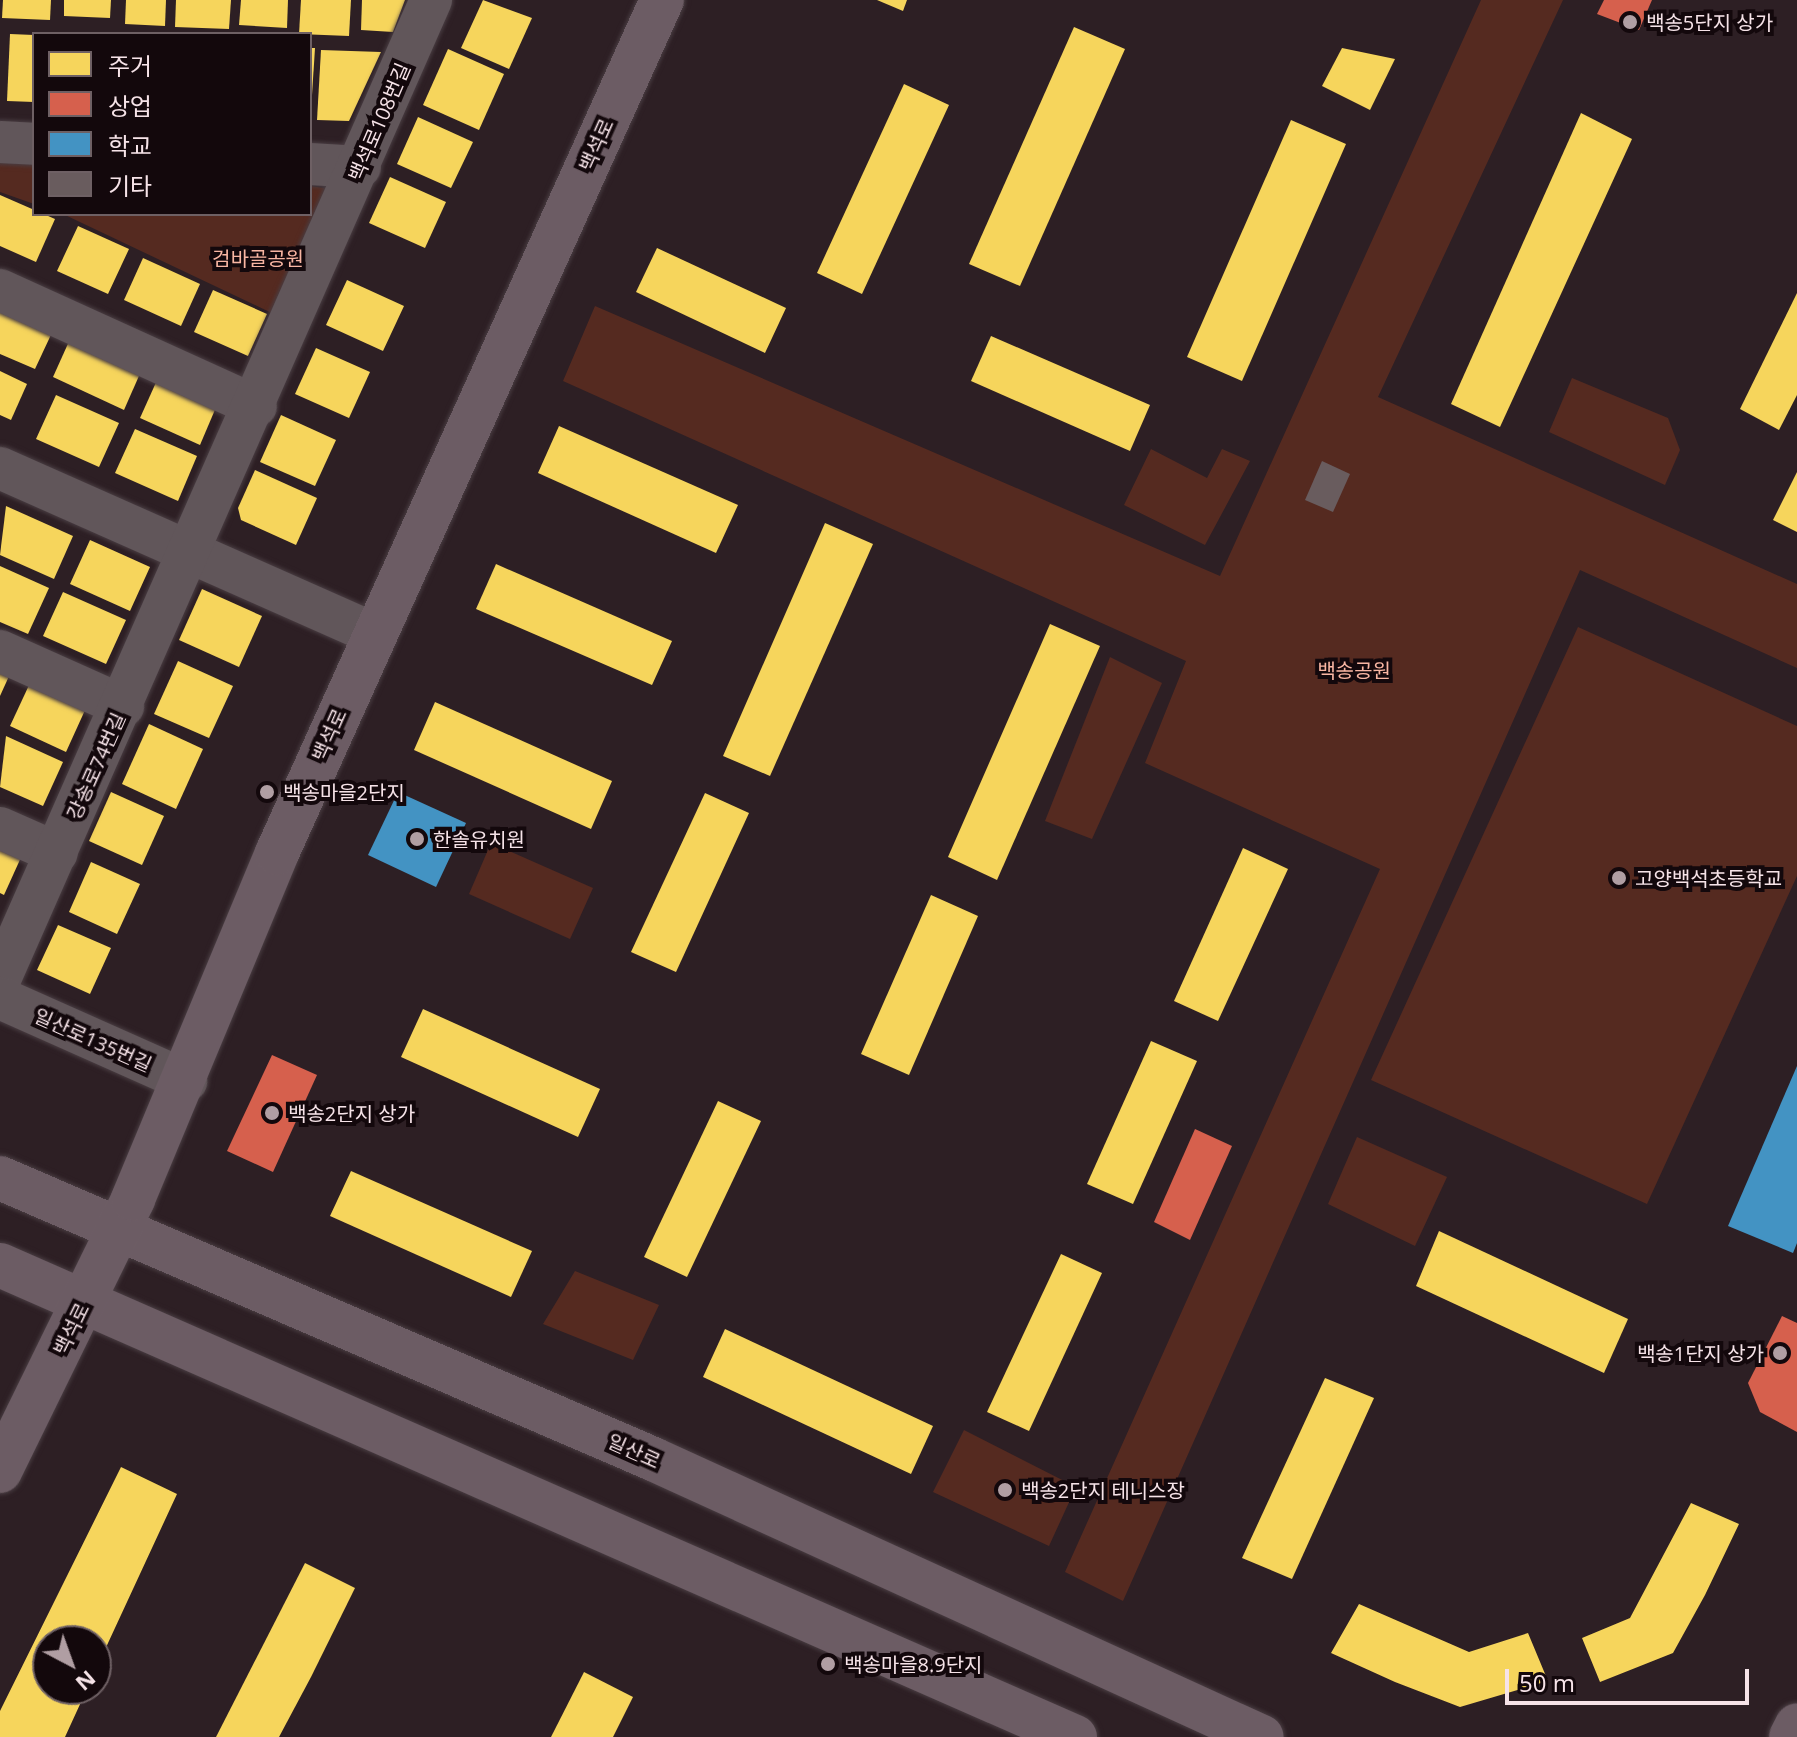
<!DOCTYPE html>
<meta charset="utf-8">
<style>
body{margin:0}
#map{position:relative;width:1797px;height:1737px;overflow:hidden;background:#2d1f24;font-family:"Open Sans","Noto Sans KR",sans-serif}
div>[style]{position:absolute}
.green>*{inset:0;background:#552a20}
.homes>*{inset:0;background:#f6d55c}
.shops>*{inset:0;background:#d6604d}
.schools>*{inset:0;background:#4393c3}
.building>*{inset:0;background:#695c5e}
.roads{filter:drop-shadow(0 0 2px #493d42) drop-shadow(0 0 2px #493d42)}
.minor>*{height:42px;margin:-21px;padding:0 21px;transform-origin:21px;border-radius:21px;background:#61565a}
.major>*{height:44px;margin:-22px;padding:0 22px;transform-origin:22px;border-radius:22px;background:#6c5c64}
.dots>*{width:22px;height:22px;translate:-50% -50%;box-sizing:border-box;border:4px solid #13080c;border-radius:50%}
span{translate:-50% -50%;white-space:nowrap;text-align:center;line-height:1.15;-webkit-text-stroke:8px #13080c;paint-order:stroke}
.poi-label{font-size:20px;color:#f6e3e8}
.left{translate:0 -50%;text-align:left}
.right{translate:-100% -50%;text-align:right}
.street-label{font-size:20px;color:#f6e3e8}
.park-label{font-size:20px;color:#f9b6a3}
.legend{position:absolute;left:32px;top:32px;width:280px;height:184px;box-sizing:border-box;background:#13080c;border:2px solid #6e6064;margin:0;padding:10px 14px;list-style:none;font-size:24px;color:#f6e3e8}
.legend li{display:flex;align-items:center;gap:16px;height:40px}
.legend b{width:40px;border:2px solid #6e6064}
.north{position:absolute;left:32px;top:1625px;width:80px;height:80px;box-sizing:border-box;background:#13080c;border:2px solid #6e6064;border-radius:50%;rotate:139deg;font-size:22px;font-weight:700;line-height:32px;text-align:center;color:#f6e3e8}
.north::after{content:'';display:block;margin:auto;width:28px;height:36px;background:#b09ea3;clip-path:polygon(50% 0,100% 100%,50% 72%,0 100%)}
.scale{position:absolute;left:1505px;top:1669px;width:244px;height:36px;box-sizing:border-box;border:4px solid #f6e3e8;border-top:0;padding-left:10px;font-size:24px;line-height:28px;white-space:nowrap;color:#f6e3e8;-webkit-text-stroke:6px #13080c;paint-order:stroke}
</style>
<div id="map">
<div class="green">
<i style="clip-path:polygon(1481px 0,1563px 0,1378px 397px,1797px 584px,1797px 668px,1580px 570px,1123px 1601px,1065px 1572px,1380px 869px,1145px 763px,1186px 661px,563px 381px,595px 306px,1220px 576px)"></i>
<i style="clip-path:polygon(0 160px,34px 162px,34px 204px,0 192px)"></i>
<i style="clip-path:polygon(310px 186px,331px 189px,278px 316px,63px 214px,310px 214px)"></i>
<i style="clip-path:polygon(1572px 378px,1668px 418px,1680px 450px,1665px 485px,1549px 432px)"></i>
<i style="clip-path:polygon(1151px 449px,1207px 478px,1222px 449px,1250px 461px,1205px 545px,1124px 505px)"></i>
<i style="clip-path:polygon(1578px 627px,1797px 726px,1797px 876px,1647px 1204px,1371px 1080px)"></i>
<i style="clip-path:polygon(1110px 657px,1162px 683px,1092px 839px,1045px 821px)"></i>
<i style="clip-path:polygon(491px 843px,593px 888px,570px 939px,469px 894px)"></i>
<i style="clip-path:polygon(1357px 1137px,1447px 1177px,1415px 1246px,1328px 1204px)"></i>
<i style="clip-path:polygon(575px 1271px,659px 1305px,633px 1360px,543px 1324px)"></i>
<i style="clip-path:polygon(964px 1430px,1076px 1487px,1049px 1546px,933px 1492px)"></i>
</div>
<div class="homes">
<i style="clip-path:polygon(3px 0,51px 0,50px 20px,2px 18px)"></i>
<i style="clip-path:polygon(64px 0,111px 0,110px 18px,64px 16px)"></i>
<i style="clip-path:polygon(126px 0,166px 0,165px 26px,125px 24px)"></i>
<i style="clip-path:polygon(176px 0,231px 0,229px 29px,175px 27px)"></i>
<i style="clip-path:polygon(241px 0,288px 0,287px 28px,239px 25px)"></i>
<i style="clip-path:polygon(301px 0,351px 0,349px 36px,299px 34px)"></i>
<i style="clip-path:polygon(362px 0,405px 0,393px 32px,361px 30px)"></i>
<i style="clip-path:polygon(483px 0,532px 18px,509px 69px,461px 48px)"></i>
<i style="clip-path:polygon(877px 0,907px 0,903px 11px)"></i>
<i style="clip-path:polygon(1074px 27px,1125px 49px,1020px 286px,969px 264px)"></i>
<i style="clip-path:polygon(10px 34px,34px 35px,34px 102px,7px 101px)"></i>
<i style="clip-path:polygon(310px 48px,315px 48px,312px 95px,310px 94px)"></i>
<i style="clip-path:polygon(1342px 48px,1395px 59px,1370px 110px,1322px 86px)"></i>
<i style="clip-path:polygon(448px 49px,504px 74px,479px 130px,423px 105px)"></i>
<i style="clip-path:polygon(321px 50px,381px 52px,349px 121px,317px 120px)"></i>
<i style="clip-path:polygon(904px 84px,949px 105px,862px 294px,817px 273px)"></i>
<i style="clip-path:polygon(1581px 113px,1632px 139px,1500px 427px,1451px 404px)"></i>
<i style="clip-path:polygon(418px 117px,473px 142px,451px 188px,397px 164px)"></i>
<i style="clip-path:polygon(1291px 120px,1346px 144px,1242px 381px,1187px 357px)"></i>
<i style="clip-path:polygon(390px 177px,446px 202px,425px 248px,369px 223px)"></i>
<i style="clip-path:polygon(0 195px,55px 219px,36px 262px,0 246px)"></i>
<i style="clip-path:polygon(78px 226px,129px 249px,108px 294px,57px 271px)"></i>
<i style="clip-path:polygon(657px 248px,786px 308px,765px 353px,636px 292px)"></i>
<i style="clip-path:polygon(143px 258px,200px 284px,181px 326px,124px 300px)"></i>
<i style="clip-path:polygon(347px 280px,404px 306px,383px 351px,326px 325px)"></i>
<i style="clip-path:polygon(213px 290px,267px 314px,248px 356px,194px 332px)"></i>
<i style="clip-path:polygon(1797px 293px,1797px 395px,1779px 430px,1740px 409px)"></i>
<i style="clip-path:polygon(0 299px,56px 324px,35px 369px,0 354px)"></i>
<i style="clip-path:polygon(991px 336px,1150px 405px,1130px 451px,971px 381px)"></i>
<i style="clip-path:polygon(71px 337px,142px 369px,124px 410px,53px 377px)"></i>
<i style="clip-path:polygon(316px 348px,370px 372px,349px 418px,295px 394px)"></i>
<i style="clip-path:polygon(0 371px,27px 384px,11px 420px,0 415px)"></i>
<i style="clip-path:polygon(158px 378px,217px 405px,200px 445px,140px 418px)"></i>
<i style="clip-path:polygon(56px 395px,119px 423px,99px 467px,36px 439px)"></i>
<i style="clip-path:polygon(281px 415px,336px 440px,315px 486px,260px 462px)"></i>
<i style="clip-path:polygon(559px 426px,738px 505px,716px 553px,538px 473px)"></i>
<i style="clip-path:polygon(135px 429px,197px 456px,178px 501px,115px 473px)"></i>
<i style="clip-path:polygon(255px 470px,317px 498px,296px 545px,241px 520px,238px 508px)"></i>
<i style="clip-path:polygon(1797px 472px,1797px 532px,1773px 520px)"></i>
<i style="clip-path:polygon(6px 506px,73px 536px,54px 579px,0 555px)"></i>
<i style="clip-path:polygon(825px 523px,873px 544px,770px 776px,723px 756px)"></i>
<i style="clip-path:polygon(90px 540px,150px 567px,130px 611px,70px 584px)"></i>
<i style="clip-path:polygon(496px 564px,672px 641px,652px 685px,476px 609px)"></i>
<i style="clip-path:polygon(0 566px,49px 588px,28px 634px,0 622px)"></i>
<i style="clip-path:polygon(202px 589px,262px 616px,239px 667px,179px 640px)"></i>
<i style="clip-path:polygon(63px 592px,126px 620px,106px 664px,43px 636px)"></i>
<i style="clip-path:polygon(1050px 624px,1100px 646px,997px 880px,948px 857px)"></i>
<i style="clip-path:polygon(178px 661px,233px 686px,209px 738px,154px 714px)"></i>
<i style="clip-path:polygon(0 669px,10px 674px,0 696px)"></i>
<i style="clip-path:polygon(30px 683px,86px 708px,66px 752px,10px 726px)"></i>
<i style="clip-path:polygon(435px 702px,612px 781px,591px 829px,414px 750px)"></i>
<i style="clip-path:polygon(149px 724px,203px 749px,176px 809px,122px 784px)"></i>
<i style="clip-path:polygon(6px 736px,63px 762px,43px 806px,0 787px)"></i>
<i style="clip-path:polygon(111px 792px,164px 816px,142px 865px,89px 841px)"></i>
<i style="clip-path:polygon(705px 793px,749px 813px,676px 972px,631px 952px)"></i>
<i style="clip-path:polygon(0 843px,23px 853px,4px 895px,0 893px)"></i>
<i style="clip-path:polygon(1243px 848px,1288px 869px,1218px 1021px,1174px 1001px)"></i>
<i style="clip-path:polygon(91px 862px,140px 884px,117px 934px,69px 912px)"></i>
<i style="clip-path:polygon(931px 895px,978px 916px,909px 1075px,861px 1054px)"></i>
<i style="clip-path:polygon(58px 925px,111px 948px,90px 994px,37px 970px)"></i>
<i style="clip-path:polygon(423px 1009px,600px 1089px,578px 1137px,401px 1057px)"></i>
<i style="clip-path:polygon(1151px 1041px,1197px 1061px,1133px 1204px,1087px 1184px)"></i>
<i style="clip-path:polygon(718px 1101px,761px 1121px,687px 1277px,644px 1257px)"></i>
<i style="clip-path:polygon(351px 1171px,532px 1251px,511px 1297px,330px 1216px)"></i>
<i style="clip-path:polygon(1439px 1231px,1628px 1319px,1604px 1373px,1416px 1286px)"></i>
<i style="clip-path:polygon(1061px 1254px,1102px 1273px,1029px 1431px,987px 1412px)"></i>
<i style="clip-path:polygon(725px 1329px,933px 1426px,911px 1474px,703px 1377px)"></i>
<i style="clip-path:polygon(1325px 1378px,1374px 1398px,1292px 1579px,1242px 1558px)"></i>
<i style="clip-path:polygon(121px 1467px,177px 1494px,96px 1669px,96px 1641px,48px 1641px,48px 1689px,87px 1689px,65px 1737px,0 1737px,0 1711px)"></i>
<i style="clip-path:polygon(1691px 1503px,1739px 1524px,1705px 1595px,1673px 1653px,1600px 1682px,1582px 1638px,1630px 1618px)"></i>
<i style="clip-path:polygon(305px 1563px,355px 1588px,311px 1677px,279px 1737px,216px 1737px)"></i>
<i style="clip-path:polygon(1359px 1604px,1469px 1652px,1528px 1633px,1548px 1681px,1460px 1707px,1395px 1682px,1331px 1653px)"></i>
<i style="clip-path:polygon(584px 1672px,633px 1697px,613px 1737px,551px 1737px)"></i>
</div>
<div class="shops">
<i style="clip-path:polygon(1604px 0,1652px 0,1639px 30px,1597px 14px)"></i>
<i style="clip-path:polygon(272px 1055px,317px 1075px,273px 1172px,227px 1151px)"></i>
<i style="clip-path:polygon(1195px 1129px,1232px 1146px,1190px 1240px,1154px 1222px)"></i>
<i style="clip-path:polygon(1782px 1316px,1797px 1323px,1797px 1432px,1760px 1412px,1748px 1383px)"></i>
</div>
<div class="schools">
<i style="clip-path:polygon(398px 792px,466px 823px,436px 887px,368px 855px)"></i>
<i style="clip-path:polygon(1797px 1066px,1797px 1243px,1793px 1253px,1728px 1226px)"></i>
</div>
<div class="building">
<i style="clip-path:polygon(1322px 461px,1350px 474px,1333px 512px,1305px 500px)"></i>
</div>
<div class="roads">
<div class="minor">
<i style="left:0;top:142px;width:34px;rotate:3deg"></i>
<i style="left:310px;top:164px;width:50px;rotate:3.4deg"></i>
<i style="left:0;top:290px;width:281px;rotate:24.4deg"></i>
<i style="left:0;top:468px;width:409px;rotate:23.9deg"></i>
<i style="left:0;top:651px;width:135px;rotate:24.1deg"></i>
<i style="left:0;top:828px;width:62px;rotate:23.7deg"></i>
<i style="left:0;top:979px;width:1070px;rotate:-66.24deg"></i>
<i style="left:0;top:998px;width:204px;rotate:24deg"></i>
</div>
<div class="major">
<i style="left:0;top:1178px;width:711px;rotate:23.28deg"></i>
<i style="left:653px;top:1459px;width:669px;rotate:24.54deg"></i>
<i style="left:0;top:1265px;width:1174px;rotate:23.7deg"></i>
<i style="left:0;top:1471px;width:303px;rotate:-63.9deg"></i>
<i style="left:133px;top:1199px;width:375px;rotate:-67.4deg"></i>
<i style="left:277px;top:853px;width:936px;rotate:-65.71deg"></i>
<i style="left:1791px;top:1737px;width:13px;rotate:-63deg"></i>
</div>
</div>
<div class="dots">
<i style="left:1630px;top:22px;background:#b09ea3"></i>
<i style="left:267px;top:792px;background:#b09ea3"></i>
<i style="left:417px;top:839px;background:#b09ea3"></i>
<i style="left:1619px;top:878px;background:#b09ea3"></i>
<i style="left:272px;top:1113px;background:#b09ea3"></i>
<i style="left:1780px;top:1353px;background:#b09ea3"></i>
<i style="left:1005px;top:1490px;background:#b09ea3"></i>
<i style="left:828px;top:1664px;background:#b09ea3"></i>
</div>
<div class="poi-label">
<span class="left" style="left:1646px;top:22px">백송5단지 상가</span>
<span class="left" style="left:283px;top:792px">백송마을2단지</span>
<span class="left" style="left:433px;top:839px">한솔유치원</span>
<span class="left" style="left:1635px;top:878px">고양백석초등학교</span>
<span class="left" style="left:288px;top:1113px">백송2단지 상가</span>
<span class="right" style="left:1764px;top:1353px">백송1단지 상가</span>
<span class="left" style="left:1021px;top:1490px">백송2단지 테니스장</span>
<span class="left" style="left:844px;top:1664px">백송마을8.9단지</span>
</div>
<div class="street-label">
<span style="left:379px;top:122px;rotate:-67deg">백석로108번길</span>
<span style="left:596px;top:145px;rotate:-66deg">백석로</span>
<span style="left:329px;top:735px;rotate:-66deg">백석로</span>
<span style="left:96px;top:766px;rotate:-66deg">강송로74번길</span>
<span style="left:93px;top:1040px;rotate:24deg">일산로135번길</span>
<span style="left:71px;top:1329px;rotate:-64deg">백석로</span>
<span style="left:634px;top:1451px;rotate:24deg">일산로</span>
</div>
<div class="park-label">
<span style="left:258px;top:258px">검바골공원</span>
<span style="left:1354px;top:670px">백송공원</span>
</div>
<ul class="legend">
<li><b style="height:22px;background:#f6d55c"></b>주거</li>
<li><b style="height:22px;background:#d6604d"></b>상업</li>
<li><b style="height:22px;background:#4393c3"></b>학교</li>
<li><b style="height:22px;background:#695c5e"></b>기타</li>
</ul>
<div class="north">N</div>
<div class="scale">50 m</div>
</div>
